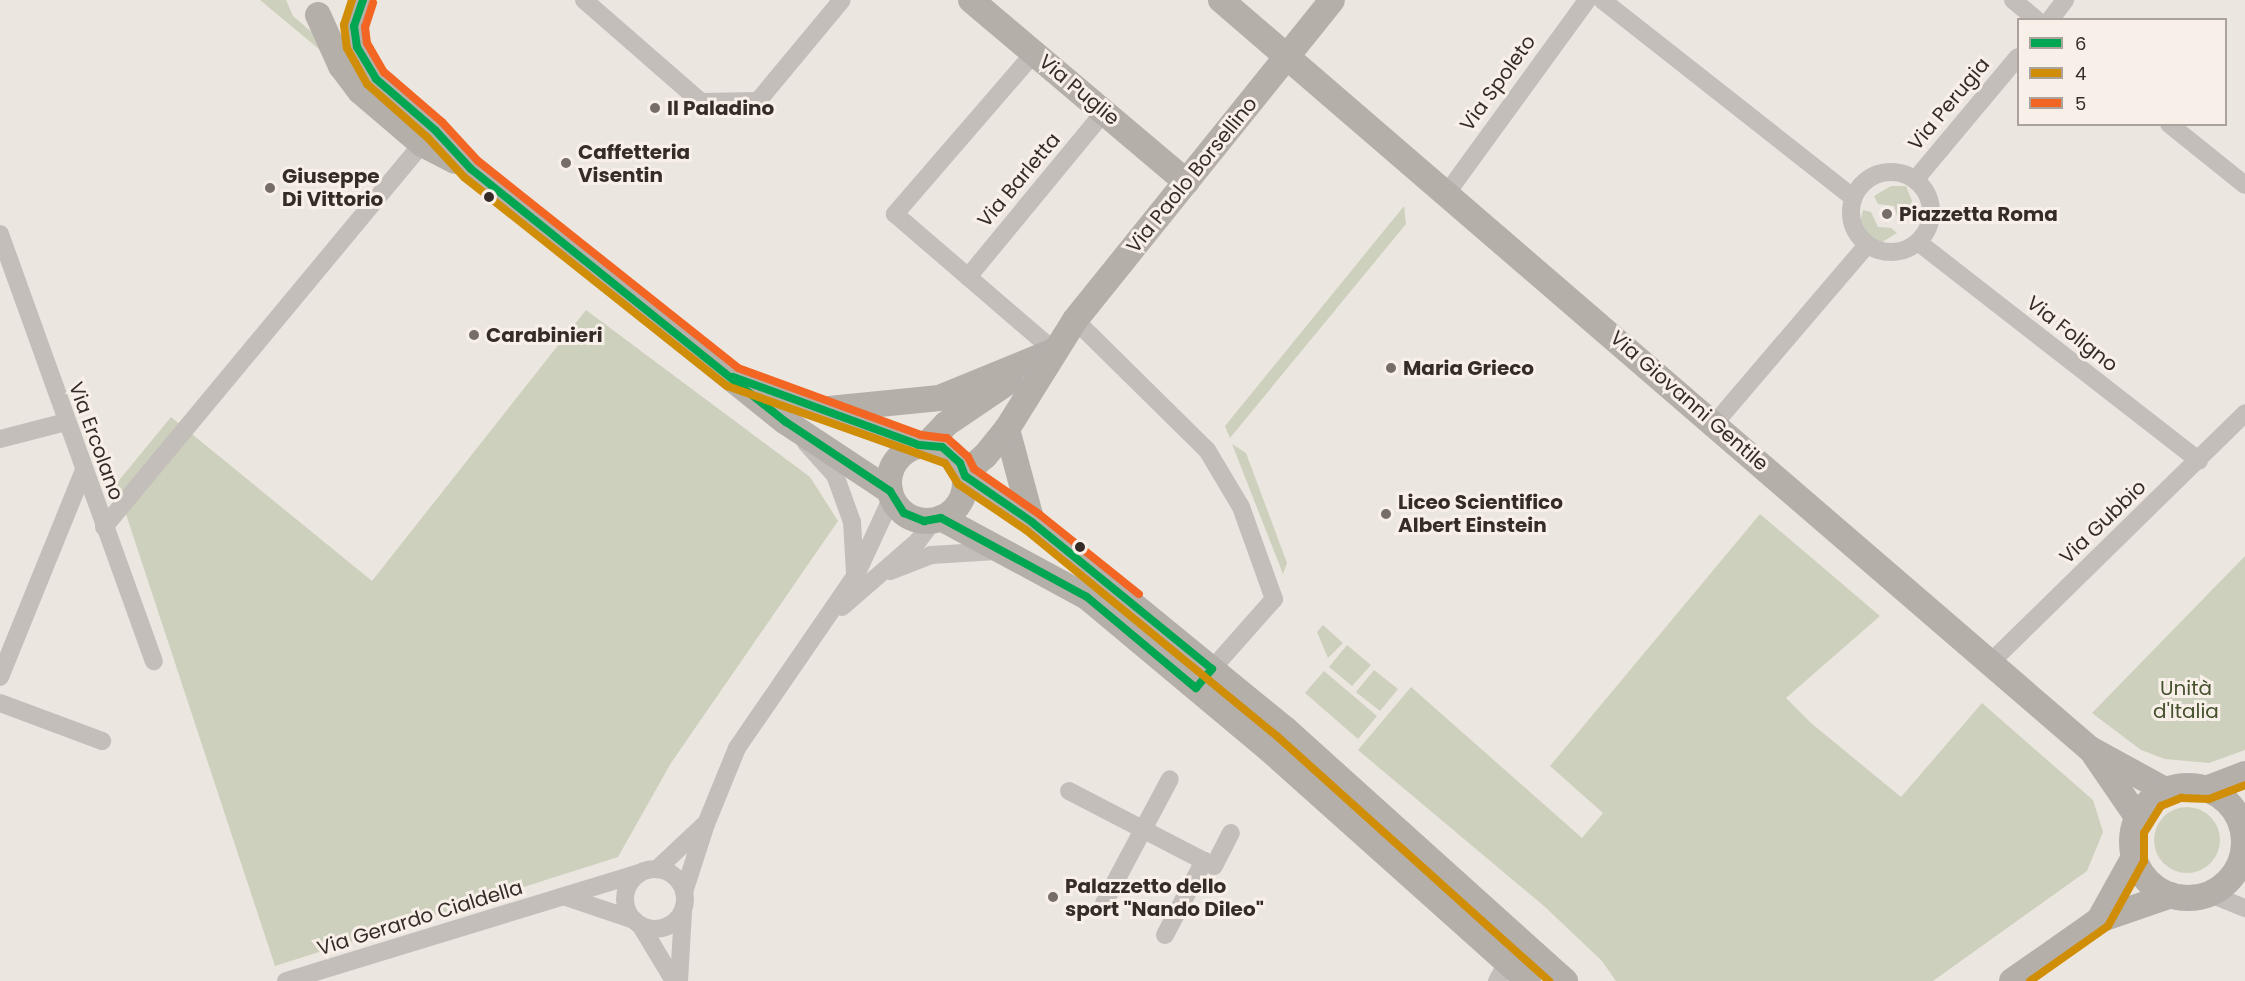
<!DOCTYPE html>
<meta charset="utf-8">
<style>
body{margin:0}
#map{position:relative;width:2245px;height:981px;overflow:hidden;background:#ece6e0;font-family:Poppins,sans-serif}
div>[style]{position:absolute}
.green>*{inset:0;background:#cdd0bc}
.round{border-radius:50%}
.street>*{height:18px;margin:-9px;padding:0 9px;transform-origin:9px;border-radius:9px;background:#c4beba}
.street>.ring{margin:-9px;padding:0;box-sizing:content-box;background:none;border:18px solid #c4beba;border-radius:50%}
.secondary>*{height:26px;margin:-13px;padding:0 13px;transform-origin:13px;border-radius:13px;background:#b5afaa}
.secondary>.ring{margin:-13px;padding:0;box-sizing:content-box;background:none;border:26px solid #b5afaa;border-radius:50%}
.bus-1>*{height:8px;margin:-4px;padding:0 4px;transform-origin:4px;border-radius:4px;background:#00a651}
.bus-2>*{height:8px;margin:-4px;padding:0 4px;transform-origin:4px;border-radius:4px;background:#d08e08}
.bus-3>*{height:8px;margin:-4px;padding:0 4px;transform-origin:4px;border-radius:4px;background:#f26522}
.dots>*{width:16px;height:16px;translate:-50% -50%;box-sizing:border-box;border:3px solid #f8f0e8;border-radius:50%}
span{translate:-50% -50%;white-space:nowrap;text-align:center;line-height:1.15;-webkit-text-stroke:6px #f8f0e8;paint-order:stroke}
.street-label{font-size:20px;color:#352c28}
.poi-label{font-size:20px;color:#352c28;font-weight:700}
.left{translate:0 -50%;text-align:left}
.park-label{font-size:20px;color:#46512e}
.legend{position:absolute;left:2017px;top:18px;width:210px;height:108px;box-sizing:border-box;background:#f8f0e8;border:2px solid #aaa29b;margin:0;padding:8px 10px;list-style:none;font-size:18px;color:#352c28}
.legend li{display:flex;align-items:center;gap:12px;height:30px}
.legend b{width:30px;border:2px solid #aaa29b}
</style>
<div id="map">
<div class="green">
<i style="clip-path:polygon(260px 0,286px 0,293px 16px,315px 35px,326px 55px)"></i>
<i style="clip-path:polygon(1891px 186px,1906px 186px,1912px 201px,1904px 224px,1898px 219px,1894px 206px,1878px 204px,1874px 196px)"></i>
<i style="clip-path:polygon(1404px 206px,1406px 224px,1230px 438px,1225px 426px)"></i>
<i style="clip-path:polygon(1863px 210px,1871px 212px,1878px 227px,1891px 228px,1897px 233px,1876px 246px,1861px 244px,1858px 229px)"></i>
<i style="clip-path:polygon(586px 310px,810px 477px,838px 521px,671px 763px,618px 857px,275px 966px,116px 484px,171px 417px,372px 581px)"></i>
<i style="clip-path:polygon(1232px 444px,1246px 453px,1287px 563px,1283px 574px)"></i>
<i style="clip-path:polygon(1760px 514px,1880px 616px,1786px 698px,1811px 723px,1901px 797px,1982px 703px,2093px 800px,2103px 832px,2087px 871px,1933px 981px,1616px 981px,1602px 961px,1544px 906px,1358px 750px,1411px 687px,1582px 838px,1603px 813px,1550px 766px)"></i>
<i style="clip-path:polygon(2245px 556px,2245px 750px,2209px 763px,2165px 759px,2141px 750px,2092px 713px)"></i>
<i style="clip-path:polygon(1323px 625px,1343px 643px,1328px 658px,1317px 632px)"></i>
<i style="clip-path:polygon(1347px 645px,1371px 665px,1352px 686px,1329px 667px)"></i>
<i style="clip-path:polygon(1374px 670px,1398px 689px,1380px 711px,1356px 692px)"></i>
<i style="clip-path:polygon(1324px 671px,1377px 716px,1358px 739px,1305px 693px)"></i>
<i class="round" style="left:2154px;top:807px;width:66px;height:66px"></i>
</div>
<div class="street">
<i style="left:584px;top:0;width:155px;rotate:41.1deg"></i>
<i style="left:701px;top:102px;width:57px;rotate:-1deg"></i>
<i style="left:758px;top:101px;width:131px;rotate:-50.3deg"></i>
<i style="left:1602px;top:0;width:320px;rotate:38.2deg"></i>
<i style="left:2013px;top:0;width:31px;rotate:40deg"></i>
<i style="left:2050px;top:20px;width:25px;rotate:-53deg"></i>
<i style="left:1034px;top:53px;width:213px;rotate:130.8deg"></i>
<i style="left:895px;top:214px;width:210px;rotate:40.7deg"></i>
<i style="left:2169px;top:124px;width:97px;rotate:38.8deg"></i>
<i class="ring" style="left:1851px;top:172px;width:62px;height:62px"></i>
<i style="left:1915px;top:180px;width:160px;rotate:-50.1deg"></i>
<i style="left:1447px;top:193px;width:238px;rotate:-54deg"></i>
<i style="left:0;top:234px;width:454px;rotate:70.2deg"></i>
<i style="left:1918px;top:242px;width:356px;rotate:37.9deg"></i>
<i style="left:968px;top:277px;width:215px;rotate:-50.5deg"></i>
<i style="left:1075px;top:320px;width:185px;rotate:44.6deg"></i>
<i style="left:1207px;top:450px;width:66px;rotate:59.2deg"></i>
<i style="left:1241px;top:507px;width:98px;rotate:70.3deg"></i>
<i style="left:1274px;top:599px;width:94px;rotate:131.5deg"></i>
<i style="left:1715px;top:423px;width:234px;rotate:-49.5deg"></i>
<i style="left:0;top:439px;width:68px;rotate:-14.4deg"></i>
<i style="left:806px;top:443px;width:43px;rotate:47.8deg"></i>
<i style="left:835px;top:475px;width:50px;rotate:70.1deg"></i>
<i style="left:852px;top:522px;width:50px;rotate:86.6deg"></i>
<i style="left:104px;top:527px;width:498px;rotate:-50.3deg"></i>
<i style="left:890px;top:571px;width:44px;rotate:-21.3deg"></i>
<i style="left:931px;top:555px;width:66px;rotate:-3.5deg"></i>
<i style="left:842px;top:607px;width:101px;rotate:-41deg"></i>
<i style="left:918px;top:541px;width:26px;rotate:-53deg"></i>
<i style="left:1992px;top:661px;width:354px;rotate:-44.4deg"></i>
<i style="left:0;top:677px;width:220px;rotate:-67.9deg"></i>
<i style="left:0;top:703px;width:109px;rotate:20.4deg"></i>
<i style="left:1069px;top:791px;width:152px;rotate:27.4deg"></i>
<i style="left:2243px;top:853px;width:4px;rotate:56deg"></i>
<i style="left:657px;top:869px;width:64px;rotate:-43.1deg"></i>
<i class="ring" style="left:625px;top:869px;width:42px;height:42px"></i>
<i style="left:684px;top:892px;width:71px;rotate:-72.1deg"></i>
<i style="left:706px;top:824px;width:82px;rotate:-67.8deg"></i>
<i style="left:737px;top:748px;width:210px;rotate:-55.5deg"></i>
<i style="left:856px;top:575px;width:86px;rotate:-65.2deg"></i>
<i style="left:2210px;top:894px;width:38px;rotate:22deg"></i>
<i style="left:566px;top:897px;width:72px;rotate:18.7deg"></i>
<i style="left:1104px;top:903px;width:140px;rotate:-62deg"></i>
<i style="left:641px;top:926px;width:64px;rotate:59deg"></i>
<i style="left:1165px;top:935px;width:84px;rotate:-62.2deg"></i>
<i style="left:1204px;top:861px;width:11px;rotate:27deg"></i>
<i style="left:1214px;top:866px;width:37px;rotate:-63deg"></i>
<i style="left:286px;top:981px;width:370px;rotate:-17deg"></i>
<i style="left:679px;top:981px;width:70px;rotate:-86.7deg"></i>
<i style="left:1497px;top:981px;width:31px;rotate:-61deg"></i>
</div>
<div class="secondary">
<i style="left:363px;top:0;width:28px;rotate:109deg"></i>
<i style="left:354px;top:26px;width:21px;rotate:82deg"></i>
<i style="left:357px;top:47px;width:37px;rotate:59deg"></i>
<i style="left:376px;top:79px;width:78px;rotate:40.8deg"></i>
<i style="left:435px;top:130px;width:53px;rotate:47.3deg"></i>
<i style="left:471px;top:169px;width:404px;rotate:38.8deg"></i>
<i style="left:786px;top:422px;width:125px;rotate:33.6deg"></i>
<i style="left:971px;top:0;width:282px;rotate:40.2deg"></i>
<i style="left:1221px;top:0;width:1147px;rotate:40.76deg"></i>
<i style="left:2090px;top:749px;width:88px;rotate:28.6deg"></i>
<i style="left:318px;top:15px;width:56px;rotate:65.7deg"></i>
<i style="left:341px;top:66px;width:31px;rotate:53deg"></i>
<i style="left:360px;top:91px;width:82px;rotate:40.5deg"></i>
<i style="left:422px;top:144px;width:37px;rotate:27deg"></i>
<i style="left:747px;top:382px;width:183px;rotate:20.1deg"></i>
<i style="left:829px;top:409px;width:111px;rotate:-5.7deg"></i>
<i style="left:939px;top:398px;width:124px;rotate:-22.2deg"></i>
<i style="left:1007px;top:429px;width:96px;rotate:75deg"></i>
<i class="ring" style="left:889px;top:445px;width:50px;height:50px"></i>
<i style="left:926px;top:445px;width:29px;rotate:-46deg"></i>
<i style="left:946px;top:424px;width:78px;rotate:-34.1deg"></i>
<i style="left:964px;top:474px;width:28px;rotate:-41deg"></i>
<i style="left:985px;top:456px;width:35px;rotate:-51deg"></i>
<i style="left:1007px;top:429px;width:128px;rotate:-58deg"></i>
<i style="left:1075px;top:320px;width:410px;rotate:-51.2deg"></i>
<i style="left:965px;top:476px;width:81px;rotate:34.5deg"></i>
<i style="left:1032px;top:522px;width:327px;rotate:39.3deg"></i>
<i style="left:1285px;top:729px;width:377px;rotate:42deg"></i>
<i style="left:941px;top:518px;width:166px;rotate:28.4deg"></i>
<i style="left:1087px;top:597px;width:239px;rotate:39.9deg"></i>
<i style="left:1270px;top:750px;width:346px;rotate:41.8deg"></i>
<i style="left:2094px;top:754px;width:78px;rotate:55.5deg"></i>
<i class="ring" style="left:2132px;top:786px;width:86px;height:86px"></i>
<i style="left:2206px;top:789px;width:42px;rotate:-21deg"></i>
<i style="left:2099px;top:920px;width:72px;rotate:-60.9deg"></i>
<i style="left:2012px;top:981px;width:106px;rotate:-35deg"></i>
<i style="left:2099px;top:920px;width:76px;rotate:-19.1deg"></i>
</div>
<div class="bus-1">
<i style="left:363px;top:0;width:28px;rotate:109deg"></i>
<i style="left:354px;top:26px;width:21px;rotate:82deg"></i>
<i style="left:357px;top:47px;width:37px;rotate:59deg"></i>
<i style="left:376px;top:79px;width:78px;rotate:40.8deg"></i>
<i style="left:435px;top:130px;width:53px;rotate:47.3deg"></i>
<i style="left:471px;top:169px;width:404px;rotate:38.8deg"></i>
<i style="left:786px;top:422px;width:125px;rotate:33.6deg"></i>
<i style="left:890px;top:491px;width:26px;rotate:58deg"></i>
<i style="left:904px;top:513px;width:22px;rotate:22deg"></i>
<i style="left:924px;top:521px;width:17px;rotate:-10deg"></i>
<i style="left:941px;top:518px;width:166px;rotate:28.4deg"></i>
<i style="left:1087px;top:597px;width:142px;rotate:39.9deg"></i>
<i style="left:1196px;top:688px;width:25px;rotate:-50deg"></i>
<i style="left:1212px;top:669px;width:232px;rotate:-140.8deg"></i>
<i style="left:1032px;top:522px;width:81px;rotate:-145.5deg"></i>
<i style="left:965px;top:476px;width:14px;rotate:-111deg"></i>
<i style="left:960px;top:463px;width:24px;rotate:-138deg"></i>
<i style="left:942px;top:447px;width:23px;rotate:-175deg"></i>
<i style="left:919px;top:445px;width:198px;rotate:-159.9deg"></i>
</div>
<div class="bus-2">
<i style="left:352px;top:0;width:26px;rotate:108deg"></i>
<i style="left:344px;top:25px;width:23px;rotate:83deg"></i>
<i style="left:347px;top:48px;width:41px;rotate:60.9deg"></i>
<i style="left:367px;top:84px;width:81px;rotate:41.5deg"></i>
<i style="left:428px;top:138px;width:53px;rotate:47.3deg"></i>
<i style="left:464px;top:177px;width:336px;rotate:38.5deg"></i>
<i style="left:727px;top:386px;width:231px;rotate:19.5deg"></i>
<i style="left:945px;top:463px;width:25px;rotate:58deg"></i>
<i style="left:958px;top:484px;width:82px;rotate:34.1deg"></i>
<i style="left:1026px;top:530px;width:326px;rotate:39.4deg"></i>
<i style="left:1278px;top:737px;width:365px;rotate:42deg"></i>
<i style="left:2030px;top:981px;width:95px;rotate:-35.2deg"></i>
<i style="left:2108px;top:926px;width:74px;rotate:-61deg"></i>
<i style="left:2144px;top:861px;width:28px;rotate:-90deg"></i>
<i style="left:2144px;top:833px;width:32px;rotate:-58deg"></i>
<i style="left:2161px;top:806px;width:22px;rotate:-22deg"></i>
<i style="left:2181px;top:798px;width:28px;rotate:2deg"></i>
<i style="left:2209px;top:799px;width:39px;rotate:-21deg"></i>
</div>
<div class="bus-3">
<i style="left:373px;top:3px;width:25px;rotate:108deg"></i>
<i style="left:365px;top:27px;width:16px;rotate:83deg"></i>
<i style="left:367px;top:43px;width:34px;rotate:60deg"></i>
<i style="left:384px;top:72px;width:77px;rotate:40.8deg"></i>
<i style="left:442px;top:122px;width:53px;rotate:47.3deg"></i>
<i style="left:478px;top:161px;width:332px;rotate:38.5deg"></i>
<i style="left:738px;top:368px;width:195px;rotate:20.1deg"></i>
<i style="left:921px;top:435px;width:26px;rotate:7deg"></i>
<i style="left:947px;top:438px;width:28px;rotate:42deg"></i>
<i style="left:968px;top:457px;width:13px;rotate:63deg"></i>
<i style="left:974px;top:469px;width:79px;rotate:34.7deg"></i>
<i style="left:1039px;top:514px;width:128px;rotate:38.7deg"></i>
</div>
<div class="dots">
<i style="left:655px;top:108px;background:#756d68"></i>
<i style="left:566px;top:163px;background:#756d68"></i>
<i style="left:270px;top:188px;background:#756d68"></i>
<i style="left:489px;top:197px;background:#352c28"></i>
<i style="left:1887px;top:214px;background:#756d68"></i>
<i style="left:474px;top:335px;background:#756d68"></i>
<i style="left:1391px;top:368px;background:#756d68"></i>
<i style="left:1386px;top:514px;background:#756d68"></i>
<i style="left:1080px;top:547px;background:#352c28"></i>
<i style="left:1053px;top:897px;background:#756d68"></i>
</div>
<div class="street-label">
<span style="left:1498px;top:83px;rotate:-54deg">Via Spoleto</span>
<span style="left:1079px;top:90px;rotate:40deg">Via Puglie</span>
<span style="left:1949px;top:104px;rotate:-50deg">Via Perugia</span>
<span style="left:1192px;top:175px;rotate:-51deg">Via Paolo Borsellino</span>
<span style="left:1019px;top:180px;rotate:-50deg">Via Barletta</span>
<span style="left:2072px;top:334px;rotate:38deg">Via Foligno</span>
<span style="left:1689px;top:401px;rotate:41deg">Via Giovanni Gentile</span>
<span style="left:96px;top:441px;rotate:70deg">Via Ercolano</span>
<span style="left:2103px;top:522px;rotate:-44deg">Via Gubbio</span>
<span style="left:420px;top:918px;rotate:-17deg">Via Gerardo Cialdella</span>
</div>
<div class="poi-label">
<span class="left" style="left:667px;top:108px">Il Paladino</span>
<span class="left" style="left:578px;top:164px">Caffetteria<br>Visentin</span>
<span class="left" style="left:282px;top:188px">Giuseppe<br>Di Vittorio</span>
<span class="left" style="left:1899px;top:214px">Piazzetta Roma</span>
<span class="left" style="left:486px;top:335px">Carabinieri</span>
<span class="left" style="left:1403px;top:368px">Maria Grieco</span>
<span class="left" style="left:1398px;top:514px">Liceo Scientifico<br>Albert Einstein</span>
<span class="left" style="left:1065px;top:898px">Palazzetto dello<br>sport "Nando Dileo"</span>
</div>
<div class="park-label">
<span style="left:2186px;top:700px">Unità<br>d'Italia</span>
</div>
<ul class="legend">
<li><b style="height:8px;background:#00a651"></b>6</li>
<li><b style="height:8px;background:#d08e08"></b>4</li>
<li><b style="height:8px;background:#f26522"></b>5</li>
</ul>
</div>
